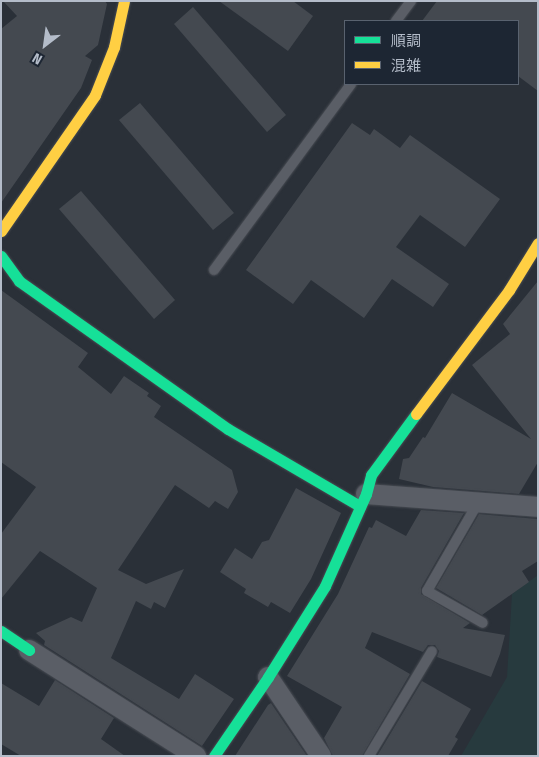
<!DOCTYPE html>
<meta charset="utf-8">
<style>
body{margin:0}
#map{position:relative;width:539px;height:757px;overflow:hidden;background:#2a3038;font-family:"Fira Sans Condensed","Noto Sans JP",sans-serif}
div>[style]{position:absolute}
.green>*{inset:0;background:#273a3e}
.building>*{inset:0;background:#444950}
.roads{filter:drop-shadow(0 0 1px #484c53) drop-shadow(0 0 1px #484c53)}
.lane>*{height:10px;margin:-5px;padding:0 5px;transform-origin:5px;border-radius:5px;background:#5a5e66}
.street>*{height:20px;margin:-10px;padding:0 10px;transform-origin:10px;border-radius:10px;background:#5a5e66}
.fast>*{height:11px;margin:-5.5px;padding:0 5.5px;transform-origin:5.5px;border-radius:5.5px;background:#16e098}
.slow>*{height:11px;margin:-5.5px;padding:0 5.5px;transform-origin:5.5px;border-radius:5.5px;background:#ffcf43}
span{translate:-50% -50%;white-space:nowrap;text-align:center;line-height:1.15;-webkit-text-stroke:4.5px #1d2633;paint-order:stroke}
.frame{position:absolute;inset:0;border:2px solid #b4bcc9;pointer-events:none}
.legend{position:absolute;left:344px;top:20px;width:175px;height:65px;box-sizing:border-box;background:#1d2633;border:1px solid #59626f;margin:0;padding:6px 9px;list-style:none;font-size:15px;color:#b4bcc9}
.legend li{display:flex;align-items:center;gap:10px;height:25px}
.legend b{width:25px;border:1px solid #59626f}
.north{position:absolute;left:20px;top:20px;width:50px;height:50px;-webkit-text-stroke:4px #1d2633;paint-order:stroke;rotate:210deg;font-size:14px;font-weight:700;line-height:20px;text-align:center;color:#b4bcc9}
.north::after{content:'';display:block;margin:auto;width:18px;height:22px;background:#b4bcc9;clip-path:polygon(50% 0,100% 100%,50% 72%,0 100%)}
</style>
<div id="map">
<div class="green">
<i style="clip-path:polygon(538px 575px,538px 756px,461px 756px,507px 677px,512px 594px)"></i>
</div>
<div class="building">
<i style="clip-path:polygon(3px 1px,105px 1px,107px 4px,98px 45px,85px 56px,92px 60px,81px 88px,1px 203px,1px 29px,17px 16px)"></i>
<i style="clip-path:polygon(219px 1px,293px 1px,313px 16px,288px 51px)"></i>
<i style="clip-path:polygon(437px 1px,538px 1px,538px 91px,518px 76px,518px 21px,422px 21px)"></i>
<i style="clip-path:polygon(193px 7px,286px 115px,267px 132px,174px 24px)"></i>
<i style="clip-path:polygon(140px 103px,234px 213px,213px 230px,119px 120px)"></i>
<i style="clip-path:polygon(352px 123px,370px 135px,374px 129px,400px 148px,410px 135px,500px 199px,465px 247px,420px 215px,396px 247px,449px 284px,433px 307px,392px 279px,364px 318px,311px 280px,293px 304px,246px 270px)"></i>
<i style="clip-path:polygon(81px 191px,175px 300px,154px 319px,59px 209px)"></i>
<i style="clip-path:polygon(538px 281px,538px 462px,519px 494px,433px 487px,399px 479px,403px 459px,409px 458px,423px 437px,425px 438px,452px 393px,531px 439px,472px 365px,510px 334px,503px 324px)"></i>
<i style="clip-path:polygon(1px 290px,88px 353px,78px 367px,111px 394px,124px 376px,149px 393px,147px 396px,161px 406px,154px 417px,232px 470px,238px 492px,228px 509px,215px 501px,209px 508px,175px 485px,118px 570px,146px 584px,184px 569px,165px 608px,154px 602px,151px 609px,136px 601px,111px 658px,179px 699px,195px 674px,234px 699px,202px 746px,44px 645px,45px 641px,36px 633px,71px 617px,82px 622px,97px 588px,40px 551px,1px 599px,1px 534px,36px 487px,1px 462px)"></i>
<i style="clip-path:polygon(296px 488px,341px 513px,311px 579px,290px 613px,271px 602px,268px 607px,244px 593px,246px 589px,220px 572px,235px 548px,252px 559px,262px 542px,269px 540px)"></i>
<i style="clip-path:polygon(421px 510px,464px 513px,421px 588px,421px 594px,470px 623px,463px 628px,505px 635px,500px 654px,491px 677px,437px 657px,439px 651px,435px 645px,428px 645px,423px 652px,372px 632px,365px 648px,410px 674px,362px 756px,333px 756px,324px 738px,342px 707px,287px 676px,338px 594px,369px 527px,372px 528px,376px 520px,406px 536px)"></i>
<i style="clip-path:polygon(479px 514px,538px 519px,538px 561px,522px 571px,529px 582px,482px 615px,436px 588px)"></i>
<i style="clip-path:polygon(55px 680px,114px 718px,101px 739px,125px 756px,21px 756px,1px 744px,1px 683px,39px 706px)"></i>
<i style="clip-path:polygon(422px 681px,471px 709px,455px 737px,458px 739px,448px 756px,377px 756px)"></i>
<i style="clip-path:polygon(271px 703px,307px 756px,235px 756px,268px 705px)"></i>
</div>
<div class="roads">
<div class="lane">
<i style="left:396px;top:21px;width:25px;rotate:-53deg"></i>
<i style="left:214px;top:270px;width:231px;rotate:-53.6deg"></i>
<i style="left:479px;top:501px;width:104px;rotate:120deg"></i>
<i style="left:427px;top:591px;width:64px;rotate:29.7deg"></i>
<i style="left:369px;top:756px;width:122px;rotate:-59deg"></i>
</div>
<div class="street">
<i style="left:366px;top:494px;width:172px;rotate:4.3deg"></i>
<i style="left:29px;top:650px;width:198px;rotate:32.4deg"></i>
<i style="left:268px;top:677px;width:95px;rotate:56.1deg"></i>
</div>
<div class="fast">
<i style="left:1px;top:256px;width:31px;rotate:54deg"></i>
<i style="left:19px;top:281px;width:256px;rotate:35.3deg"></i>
<i style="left:228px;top:429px;width:153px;rotate:30.3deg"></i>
<i style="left:1px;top:631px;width:34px;rotate:34deg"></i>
<i style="left:214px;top:756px;width:96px;rotate:-55.6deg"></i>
<i style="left:268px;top:677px;width:107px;rotate:-57.9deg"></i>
<i style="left:325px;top:586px;width:101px;rotate:-66deg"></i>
<i style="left:366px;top:494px;width:20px;rotate:-75deg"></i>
<i style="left:371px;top:475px;width:76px;rotate:-53.6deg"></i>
</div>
<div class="slow">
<i style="left:1px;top:231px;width:165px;rotate:-55.3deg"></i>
<i style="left:95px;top:95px;width:52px;rotate:-68.4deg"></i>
<i style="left:114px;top:47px;width:47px;rotate:-77.7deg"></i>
<i style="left:416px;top:414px;width:155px;rotate:-53.1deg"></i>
<i style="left:509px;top:290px;width:55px;rotate:-58.3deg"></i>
</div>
</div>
<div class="frame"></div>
<ul class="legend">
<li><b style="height:6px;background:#16e098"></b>順調</li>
<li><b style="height:6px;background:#ffcf43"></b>混雑</li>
</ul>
<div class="north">N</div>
</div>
